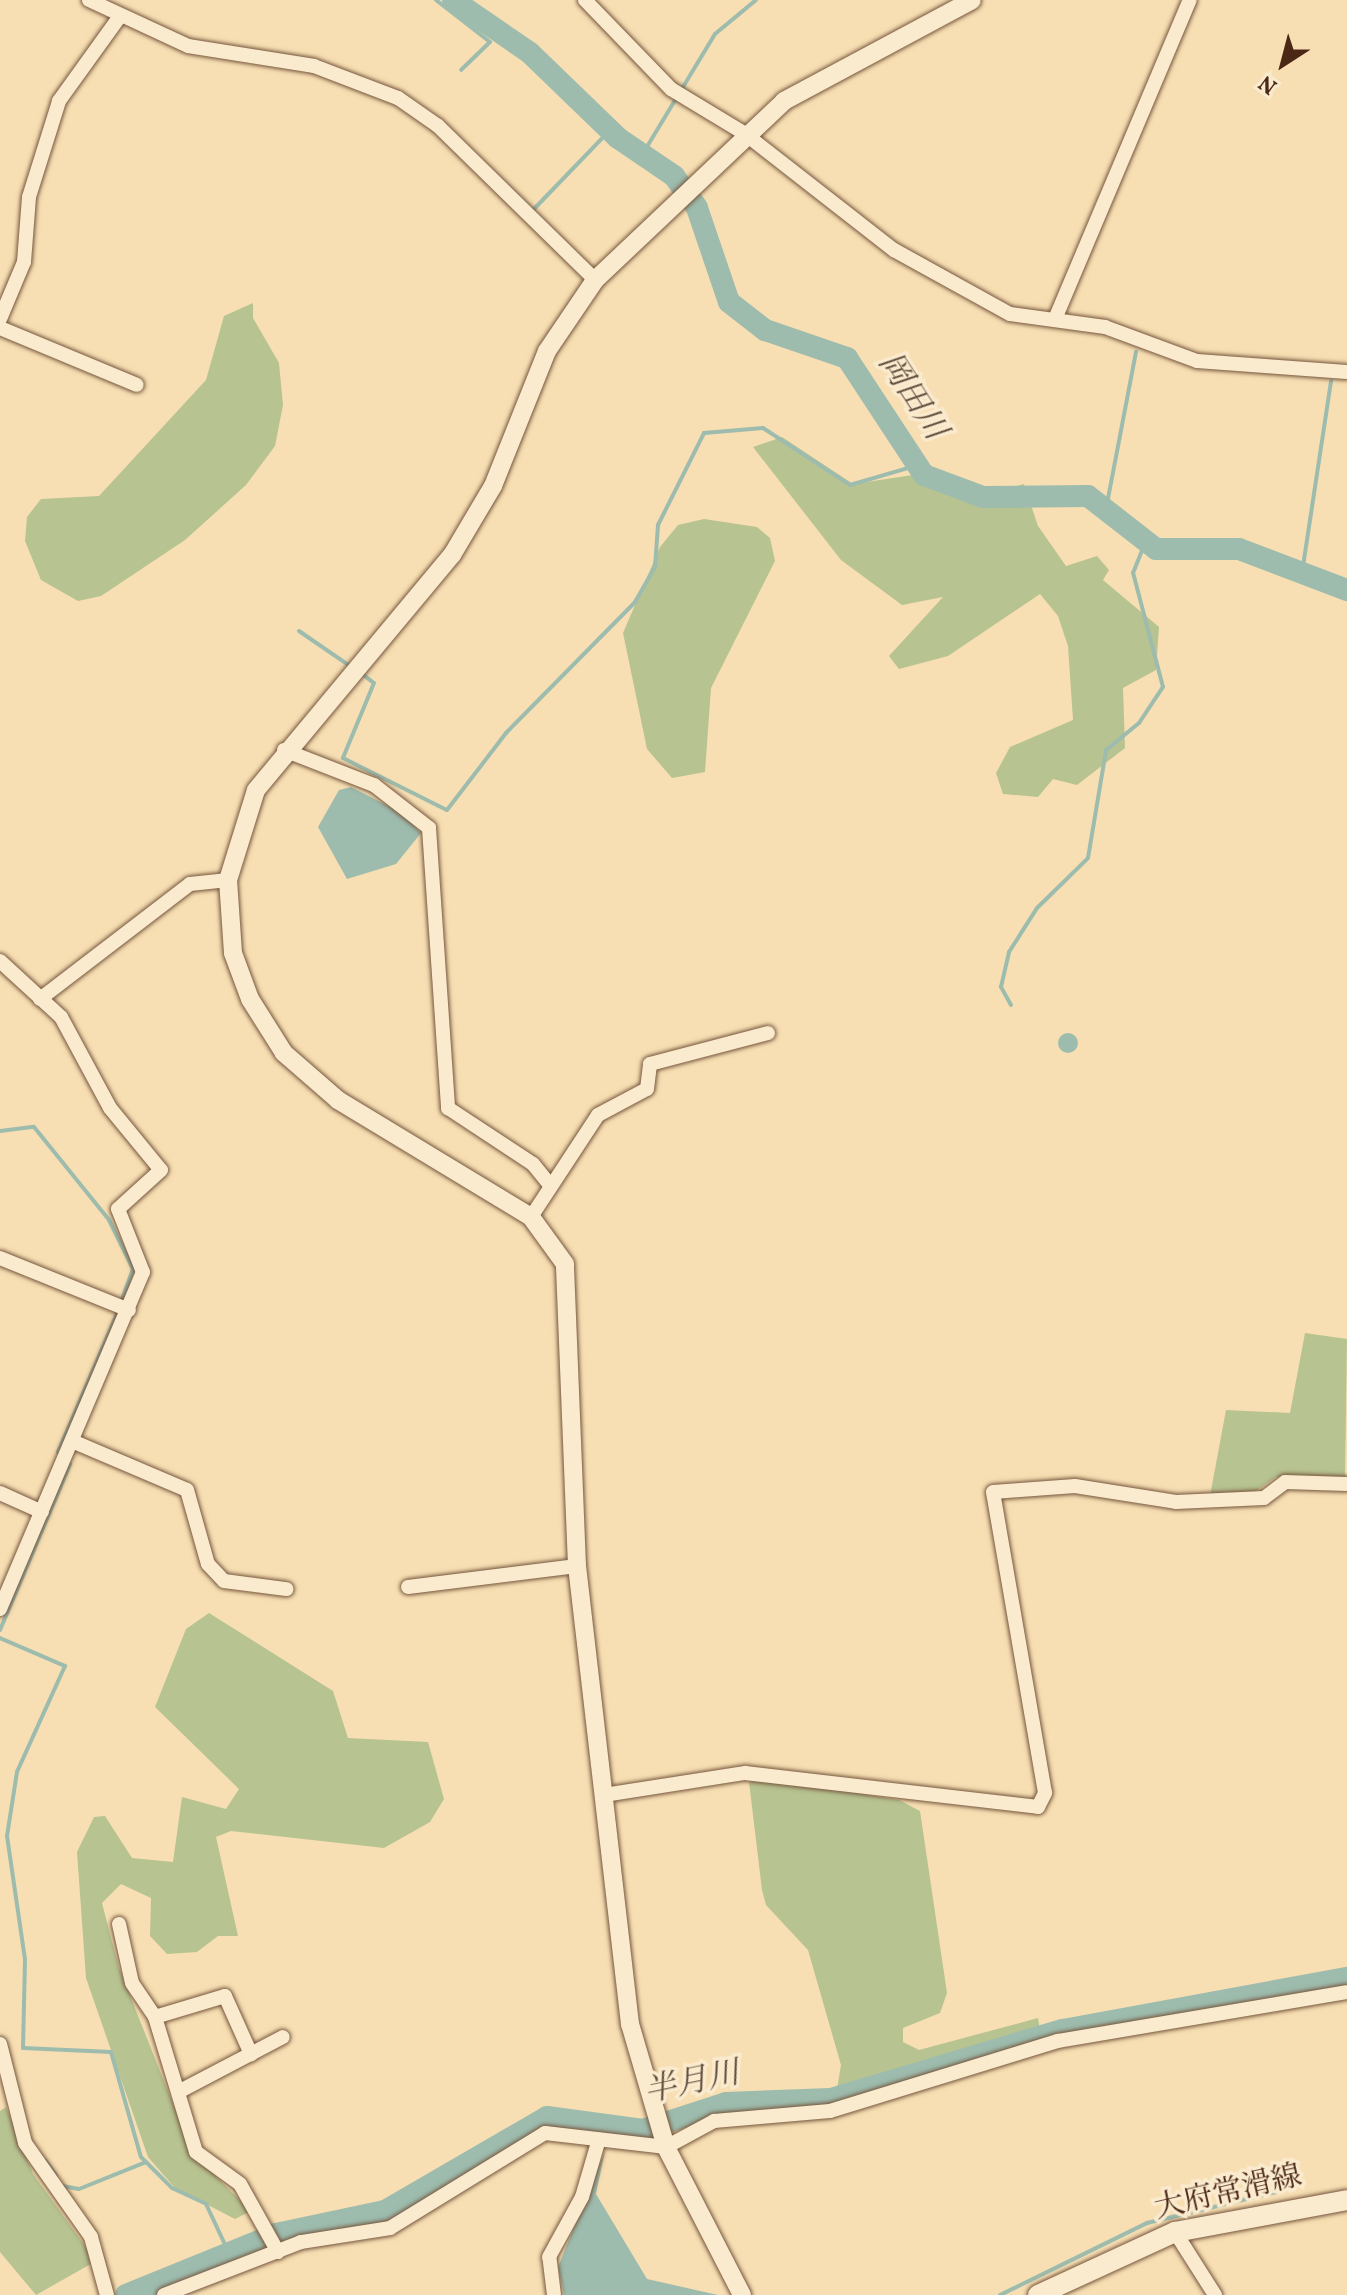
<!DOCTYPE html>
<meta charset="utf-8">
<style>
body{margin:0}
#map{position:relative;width:1347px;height:2295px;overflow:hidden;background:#f7dfb3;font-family:Vollkorn,"Noto Serif JP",serif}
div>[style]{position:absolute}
.green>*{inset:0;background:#b7c391}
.water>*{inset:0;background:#9dbcae}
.round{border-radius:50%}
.stream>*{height:4px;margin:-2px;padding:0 2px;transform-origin:2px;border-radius:2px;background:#9dbcae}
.river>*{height:22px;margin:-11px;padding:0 11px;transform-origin:11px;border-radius:11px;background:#9dbcae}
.roads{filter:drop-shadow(0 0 2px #76563d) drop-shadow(0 0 2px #76563d)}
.minor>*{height:14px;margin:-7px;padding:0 7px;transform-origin:7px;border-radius:7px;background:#faeace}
.tertiary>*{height:18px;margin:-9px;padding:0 9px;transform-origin:9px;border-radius:9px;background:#faeace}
.secondary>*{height:20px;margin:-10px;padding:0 10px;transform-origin:10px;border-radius:10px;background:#faeace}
span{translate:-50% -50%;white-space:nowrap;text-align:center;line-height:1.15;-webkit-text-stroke:7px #faeace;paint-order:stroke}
.street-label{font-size:30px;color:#4b2816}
.water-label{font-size:32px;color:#604d3c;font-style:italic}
.north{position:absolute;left:1243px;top:24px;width:80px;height:80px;-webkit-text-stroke:6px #faeace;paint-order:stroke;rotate:216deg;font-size:22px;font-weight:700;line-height:32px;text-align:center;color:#4b2816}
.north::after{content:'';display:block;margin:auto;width:28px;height:36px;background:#4b2816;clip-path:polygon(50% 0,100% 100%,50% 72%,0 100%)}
</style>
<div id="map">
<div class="green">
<i style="clip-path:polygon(253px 303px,253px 318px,279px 363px,283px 405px,275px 446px,246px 485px,185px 540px,101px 596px,78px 601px,41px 580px,25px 541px,27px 517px,41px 499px,99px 496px,206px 380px,224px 316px)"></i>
<i style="clip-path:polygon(782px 437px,853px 484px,913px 475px,969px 500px,1024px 484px,1038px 526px,1066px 566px,1097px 556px,1109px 570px,1103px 580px,1159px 627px,1156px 670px,1123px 688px,1125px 748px,1077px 785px,1053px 779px,1038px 797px,1003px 794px,996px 773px,1010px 747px,1073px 720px,1068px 646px,1058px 616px,1040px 594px,948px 656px,899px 669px,889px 656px,943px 597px,902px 605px,841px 560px,753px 447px)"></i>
<i style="clip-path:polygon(704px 519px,757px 527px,770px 538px,775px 561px,711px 688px,705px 772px,672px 778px,647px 749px,623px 633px,660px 547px,678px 525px)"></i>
<i style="clip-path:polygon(1305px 1333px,1347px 1339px,1345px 1478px,1276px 1477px,1249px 1496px,1210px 1496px,1226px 1410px,1290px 1413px)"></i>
<i style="clip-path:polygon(209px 1613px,333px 1691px,348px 1738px,428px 1742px,444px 1799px,430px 1822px,384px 1848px,231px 1831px,216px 1837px,238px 1936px,218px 1936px,197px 1952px,167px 1954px,150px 1936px,151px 1898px,121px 1884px,102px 1903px,119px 1968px,193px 2154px,251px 2211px,235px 2219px,175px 2188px,148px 2157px,86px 1978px,77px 1852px,94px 1817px,105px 1816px,132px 1858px,173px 1862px,182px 1797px,226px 1809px,239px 1789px,155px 1707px,186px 1629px)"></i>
<i style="clip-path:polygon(766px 1779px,899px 1800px,920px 1811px,947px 1993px,940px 2013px,903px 2028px,903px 2042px,919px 2050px,1038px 2018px,1040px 2030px,836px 2095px,841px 2065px,808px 1950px,766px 1905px,762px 1890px,749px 1782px)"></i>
<i style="clip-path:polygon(6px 2107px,33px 2174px,96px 2261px,36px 2295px,0 2252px,0 2111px)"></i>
</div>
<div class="water">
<i style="clip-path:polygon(351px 787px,400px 812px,421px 833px,396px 864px,347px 879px,318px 827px,339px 790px)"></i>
<i class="round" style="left:1058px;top:1033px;width:20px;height:20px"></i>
<i style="clip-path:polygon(605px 2151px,596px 2194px,647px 2279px,718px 2295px,564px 2295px,558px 2267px)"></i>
</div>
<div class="stream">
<i style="left:436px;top:0;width:68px;rotate:37.9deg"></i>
<i style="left:490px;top:42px;width:40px;rotate:136deg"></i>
<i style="left:642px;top:155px;width:141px;rotate:-58.9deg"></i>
<i style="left:715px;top:34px;width:53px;rotate:-39.7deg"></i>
<i style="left:533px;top:210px;width:111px;rotate:-46.1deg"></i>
<i style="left:1106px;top:509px;width:160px;rotate:-79.2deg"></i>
<i style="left:1302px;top:573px;width:194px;rotate:-81.4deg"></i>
<i style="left:299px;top:631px;width:62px;rotate:34.5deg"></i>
<i style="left:361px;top:673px;width:16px;rotate:38deg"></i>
<i style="left:374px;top:683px;width:81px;rotate:112.5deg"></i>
<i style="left:343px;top:758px;width:116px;rotate:26.6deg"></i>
<i style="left:447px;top:810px;width:97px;rotate:-52.5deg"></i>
<i style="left:506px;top:733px;width:184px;rotate:-45.4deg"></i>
<i style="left:635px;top:602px;width:40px;rotate:-60.3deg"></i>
<i style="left:655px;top:567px;width:42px;rotate:-85.9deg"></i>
<i style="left:658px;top:525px;width:103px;rotate:-63.4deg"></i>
<i style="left:704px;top:433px;width:59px;rotate:-4.8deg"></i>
<i style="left:763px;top:428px;width:104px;rotate:33.2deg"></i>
<i style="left:850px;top:485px;width:68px;rotate:-16.3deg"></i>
<i style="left:1011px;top:1005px;width:21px;rotate:-119deg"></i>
<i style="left:1001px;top:987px;width:36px;rotate:-77deg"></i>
<i style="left:1009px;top:952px;width:52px;rotate:-57.5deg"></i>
<i style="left:1037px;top:908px;width:71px;rotate:-44.4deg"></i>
<i style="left:1088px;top:858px;width:109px;rotate:-80.5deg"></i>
<i style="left:1106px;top:750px;width:43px;rotate:-39.3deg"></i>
<i style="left:1139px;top:723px;width:43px;rotate:-56.3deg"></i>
<i style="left:1163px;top:687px;width:118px;rotate:-104.7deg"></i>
<i style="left:1133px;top:573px;width:32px;rotate:-68deg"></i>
<i style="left:0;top:1131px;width:34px;rotate:-7deg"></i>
<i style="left:34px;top:1127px;width:119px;rotate:51.1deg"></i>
<i style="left:109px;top:1220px;width:55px;rotate:63.9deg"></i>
<i style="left:133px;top:1269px;width:35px;rotate:110deg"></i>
<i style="left:0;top:1630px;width:180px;rotate:-67.1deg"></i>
<i style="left:70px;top:1464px;width:17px;rotate:-135deg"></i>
<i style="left:58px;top:1452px;width:153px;rotate:-66.9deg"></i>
<i style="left:0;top:1638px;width:71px;rotate:23.3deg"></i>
<i style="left:65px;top:1666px;width:116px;rotate:114.4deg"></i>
<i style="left:17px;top:1772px;width:65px;rotate:98.9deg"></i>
<i style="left:7px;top:1836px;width:125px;rotate:81.7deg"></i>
<i style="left:25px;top:1960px;width:88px;rotate:91.3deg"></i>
<i style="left:23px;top:2048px;width:88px;rotate:2.6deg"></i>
<i style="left:111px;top:2052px;width:109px;rotate:74.1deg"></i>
<i style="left:141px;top:2157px;width:44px;rotate:45deg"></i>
<i style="left:172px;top:2188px;width:38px;rotate:25deg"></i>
<i style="left:206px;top:2204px;width:54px;rotate:64.9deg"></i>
<i style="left:45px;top:2160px;width:19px;rotate:54deg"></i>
<i style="left:63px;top:2186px;width:16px;rotate:11deg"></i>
<i style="left:79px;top:2189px;width:72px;rotate:-21.9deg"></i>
<i style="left:1000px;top:2295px;width:164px;rotate:-26.1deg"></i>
<i style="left:1147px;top:2223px;width:133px;rotate:-13.5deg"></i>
</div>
<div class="river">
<i style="left:453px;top:0;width:93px;rotate:34.5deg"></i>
<i style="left:530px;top:53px;width:122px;rotate:44deg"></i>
<i style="left:618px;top:138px;width:68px;rotate:34.2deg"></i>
<i style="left:674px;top:176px;width:39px;rotate:54deg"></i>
<i style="left:697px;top:208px;width:99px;rotate:71.2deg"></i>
<i style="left:729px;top:302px;width:46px;rotate:37.9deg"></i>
<i style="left:765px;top:330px;width:87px;rotate:18.9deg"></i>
<i style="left:847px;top:358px;width:140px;rotate:56.7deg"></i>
<i style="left:924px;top:475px;width:63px;rotate:20.4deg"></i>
<i style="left:983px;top:497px;width:105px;rotate:-0.5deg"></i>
<i style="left:1088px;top:496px;width:86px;rotate:37.9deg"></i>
<i style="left:1156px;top:549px;width:83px"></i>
<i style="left:1239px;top:549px;width:116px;rotate:20.8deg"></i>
<i style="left:126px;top:2295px;width:162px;rotate:-22.1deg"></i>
<i style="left:276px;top:2234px;width:111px;rotate:-11.9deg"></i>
<i style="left:385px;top:2211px;width:187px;rotate:-30.1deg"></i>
<i style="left:547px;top:2117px;width:97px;rotate:7.7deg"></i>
<i style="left:643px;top:2130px;width:87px;rotate:-18deg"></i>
<i style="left:726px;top:2103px;width:105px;rotate:-2.2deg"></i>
<i style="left:831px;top:2099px;width:242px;rotate:-16.6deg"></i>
<i style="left:1063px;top:2030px;width:289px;rotate:-10.4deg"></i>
</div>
<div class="roads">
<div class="minor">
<i style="left:89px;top:0;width:109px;rotate:24.9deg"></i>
<i style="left:188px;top:46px;width:128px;rotate:9deg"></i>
<i style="left:314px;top:66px;width:90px;rotate:20.9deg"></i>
<i style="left:398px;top:98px;width:49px;rotate:35deg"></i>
<i style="left:438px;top:126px;width:220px;rotate:44.4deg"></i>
<i style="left:585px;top:0;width:124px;rotate:46deg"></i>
<i style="left:671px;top:89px;width:85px;rotate:31.1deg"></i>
<i style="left:744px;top:133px;width:190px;rotate:38deg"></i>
<i style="left:894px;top:250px;width:132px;rotate:28.9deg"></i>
<i style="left:1010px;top:314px;width:96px;rotate:7.8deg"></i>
<i style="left:1105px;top:327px;width:98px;rotate:20.3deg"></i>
<i style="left:1197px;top:361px;width:150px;rotate:4.2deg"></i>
<i style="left:0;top:319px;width:62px;rotate:-67.2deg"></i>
<i style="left:24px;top:262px;width:65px;rotate:-85.6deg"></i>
<i style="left:29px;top:197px;width:101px;rotate:-72.6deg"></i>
<i style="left:59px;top:101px;width:105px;rotate:-54.3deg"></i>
<i style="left:1055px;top:319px;width:346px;rotate:-67.1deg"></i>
<i style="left:0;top:328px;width:148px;rotate:22.6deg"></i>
<i style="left:284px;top:750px;width:97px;rotate:21.3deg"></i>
<i style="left:374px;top:785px;width:70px;rotate:38deg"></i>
<i style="left:429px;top:828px;width:281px;rotate:86.1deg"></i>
<i style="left:448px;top:1108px;width:102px;rotate:33.4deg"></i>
<i style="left:533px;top:1164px;width:27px;rotate:51deg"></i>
<i style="left:0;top:961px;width:83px;rotate:42.6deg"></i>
<i style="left:61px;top:1017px;width:103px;rotate:61.7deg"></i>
<i style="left:110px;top:1108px;width:80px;rotate:50.6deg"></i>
<i style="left:161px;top:1170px;width:58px;rotate:137.8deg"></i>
<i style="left:118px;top:1209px;width:68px;rotate:68.4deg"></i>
<i style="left:143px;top:1272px;width:366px;rotate:113deg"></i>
<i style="left:40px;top:999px;width:189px;rotate:-37.5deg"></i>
<i style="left:190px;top:884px;width:38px;rotate:-6deg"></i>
<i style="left:531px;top:1217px;width:122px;rotate:-56.7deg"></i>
<i style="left:598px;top:1115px;width:55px;rotate:-28deg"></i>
<i style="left:647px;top:1089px;width:25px;rotate:-83deg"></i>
<i style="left:650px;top:1064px;width:122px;rotate:-14.7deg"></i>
<i style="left:0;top:1258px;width:139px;rotate:22deg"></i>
<i style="left:72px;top:1441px;width:125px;rotate:23.1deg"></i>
<i style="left:187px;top:1490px;width:77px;rotate:74.2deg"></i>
<i style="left:208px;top:1564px;width:23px;rotate:47deg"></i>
<i style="left:224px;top:1581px;width:63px;rotate:7.4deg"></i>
<i style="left:0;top:1493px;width:46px;rotate:24.3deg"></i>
<i style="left:408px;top:1587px;width:170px;rotate:-7.1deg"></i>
<i style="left:604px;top:1795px;width:143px;rotate:-8.9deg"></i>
<i style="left:745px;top:1773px;width:295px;rotate:6.6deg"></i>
<i style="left:1038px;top:1807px;width:16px;rotate:-63deg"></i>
<i style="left:1045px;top:1793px;width:305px;rotate:-99.8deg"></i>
<i style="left:993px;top:1492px;width:82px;rotate:-4.2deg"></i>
<i style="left:1075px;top:1486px;width:102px;rotate:9deg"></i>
<i style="left:1176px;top:1502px;width:88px;rotate:-2.6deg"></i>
<i style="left:1264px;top:1498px;width:26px;rotate:-37deg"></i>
<i style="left:1285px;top:1482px;width:62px;rotate:1.8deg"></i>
<i style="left:119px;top:1924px;width:60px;rotate:77.6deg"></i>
<i style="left:132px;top:1983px;width:41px;rotate:55.9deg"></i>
<i style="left:155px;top:2017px;width:141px;rotate:73.1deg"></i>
<i style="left:196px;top:2152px;width:54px;rotate:36deg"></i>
<i style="left:240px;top:2184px;width:78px;rotate:60.8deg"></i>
<i style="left:155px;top:2017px;width:73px;rotate:-16.7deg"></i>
<i style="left:225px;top:1996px;width:64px;rotate:65.9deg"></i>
<i style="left:0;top:2044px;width:102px;rotate:75.8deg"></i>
<i style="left:25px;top:2143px;width:115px;rotate:54.9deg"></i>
<i style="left:91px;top:2237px;width:60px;rotate:74.6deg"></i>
<i style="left:180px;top:2091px;width:116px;rotate:-27.7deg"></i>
<i style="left:1175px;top:2232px;width:75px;rotate:57.6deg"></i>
<i style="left:164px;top:2295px;width:147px;rotate:-21.1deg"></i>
<i style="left:301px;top:2242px;width:90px;rotate:-8.9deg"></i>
<i style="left:390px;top:2228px;width:182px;rotate:-31.5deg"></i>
<i style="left:545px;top:2133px;width:122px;rotate:6.6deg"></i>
<i style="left:666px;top:2147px;width:55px;rotate:-28.4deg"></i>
<i style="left:714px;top:2121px;width:116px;rotate:-4.9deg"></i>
<i style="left:830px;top:2111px;width:239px;rotate:-17.1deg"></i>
<i style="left:1058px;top:2041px;width:293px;rotate:-9.6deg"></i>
<i style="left:554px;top:2295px;width:38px;rotate:-97deg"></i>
<i style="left:549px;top:2257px;width:68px;rotate:-61.2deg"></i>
<i style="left:582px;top:2197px;width:60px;rotate:-73.7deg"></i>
</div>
<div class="tertiary">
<i style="left:742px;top:2295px;width:166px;rotate:-117.2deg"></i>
<i style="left:666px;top:2147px;width:128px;rotate:-106.3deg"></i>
<i style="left:630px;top:2024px;width:461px;rotate:-96.6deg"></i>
<i style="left:577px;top:1566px;width:302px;rotate:-92.3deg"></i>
<i style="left:565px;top:1264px;width:58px;rotate:-125.9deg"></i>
<i style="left:531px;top:1217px;width:226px;rotate:-148.8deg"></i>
<i style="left:338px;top:1100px;width:72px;rotate:-139deg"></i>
<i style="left:284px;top:1053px;width:64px;rotate:-122.2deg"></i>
<i style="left:250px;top:999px;width:49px;rotate:-110.3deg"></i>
<i style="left:233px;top:953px;width:73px;rotate:-93.9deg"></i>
<i style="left:228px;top:880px;width:94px;rotate:-72.7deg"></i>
<i style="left:256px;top:790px;width:306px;rotate:-50.2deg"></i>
<i style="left:452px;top:555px;width:80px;rotate:-59.3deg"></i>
<i style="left:493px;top:486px;width:145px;rotate:-68.2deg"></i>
<i style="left:547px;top:351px;width:86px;rotate:-55.9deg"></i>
<i style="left:595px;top:280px;width:260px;rotate:-43.4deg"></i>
<i style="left:784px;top:101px;width:213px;rotate:-28.2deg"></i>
</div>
<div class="secondary">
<i style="left:1038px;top:2295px;width:151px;rotate:-24.7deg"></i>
<i style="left:1175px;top:2232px;width:175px;rotate:-10.5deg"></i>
</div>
</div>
<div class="street-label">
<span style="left:1228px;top:2193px;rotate:-13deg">大府常滑線</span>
</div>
<div class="water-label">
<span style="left:911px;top:397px;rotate:57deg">岡田川</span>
<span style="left:692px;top:2084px;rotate:-12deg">半月川</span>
</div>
<div class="north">N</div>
</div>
